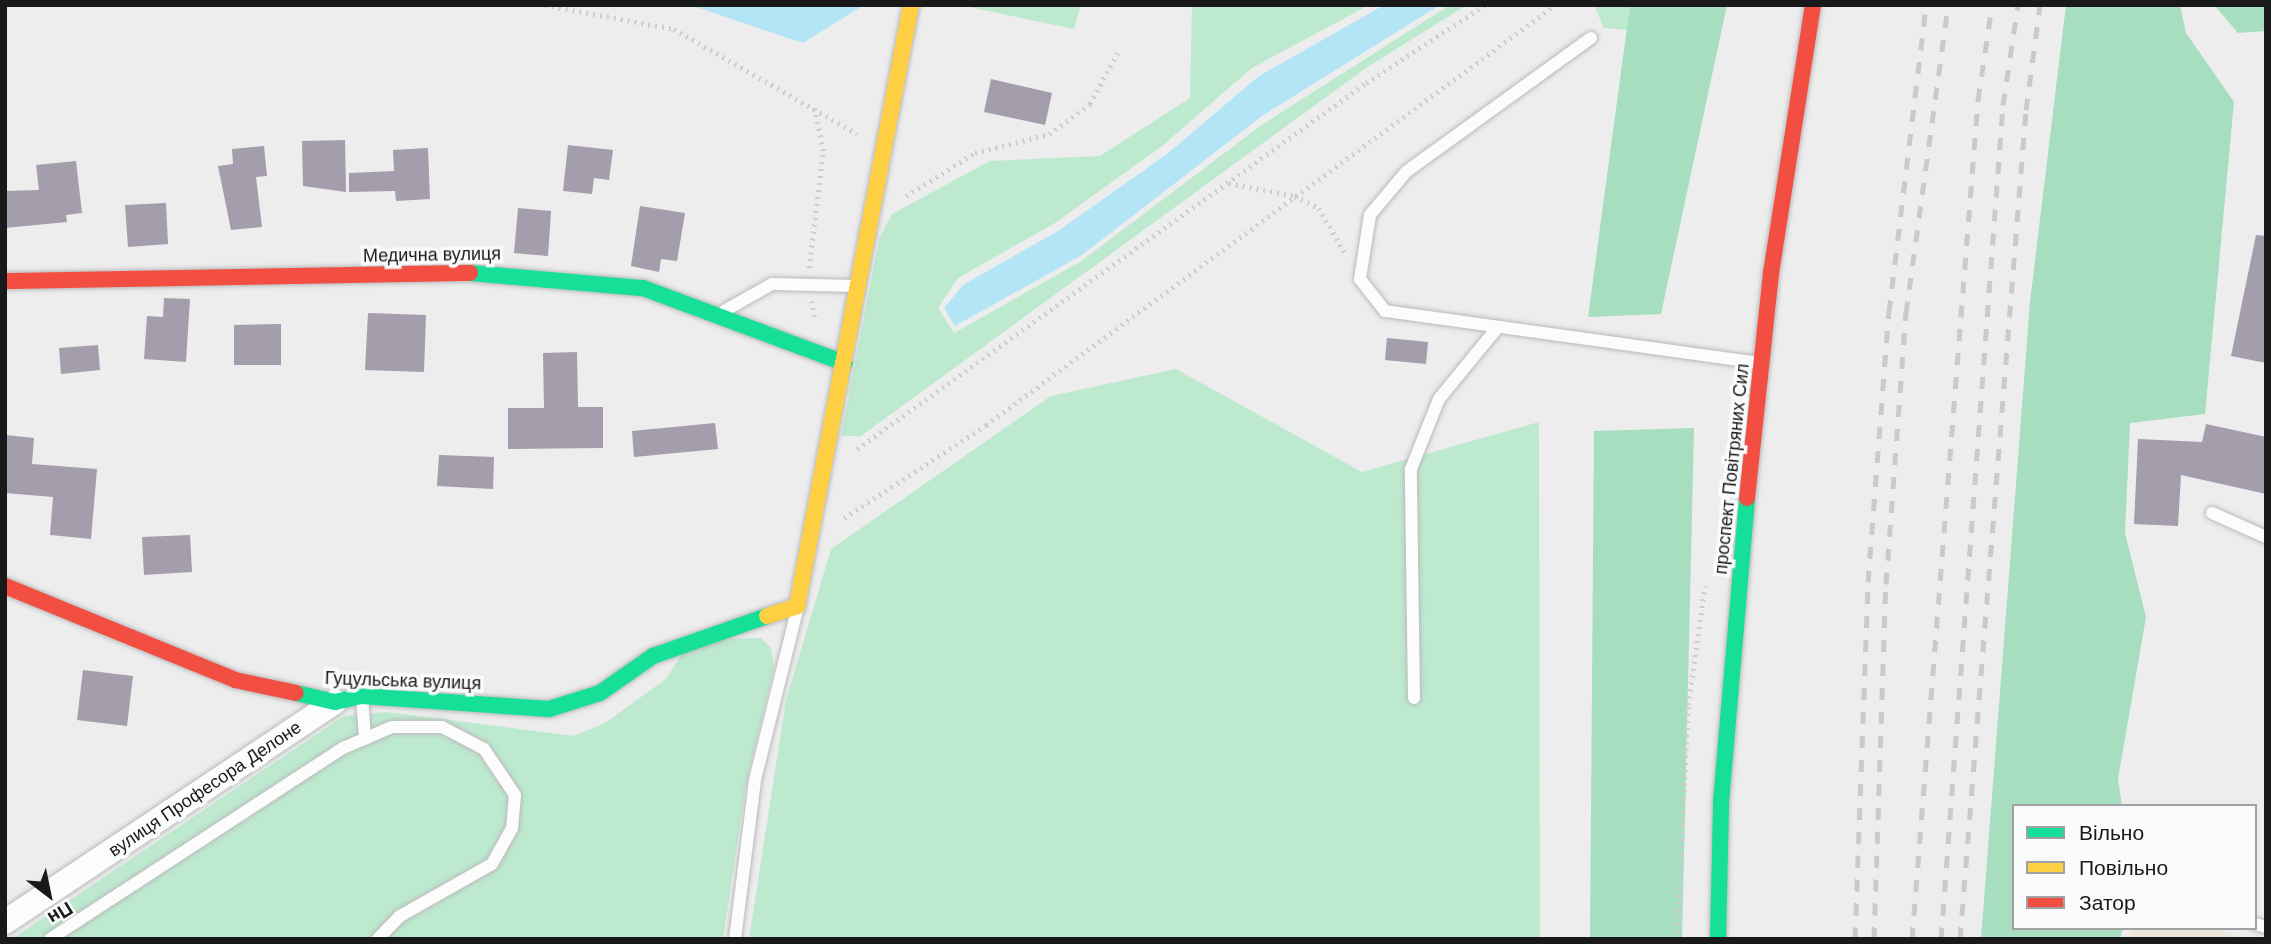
<!DOCTYPE html>
<meta charset="utf-8">
<style>
body{margin:0}
#map{position:relative;width:2271px;height:944px;overflow:hidden;background:#ededee;font-family:Arial,sans-serif}
div>[style]{position:absolute}
.industrial>*{inset:0;background:#eee6dc}
.green>*{inset:0;background:#bde9cf}
.forest>*{inset:0;background:#a6debf}
.water>*{inset:0;background:#b4e5f6}
.building>*{inset:0;background:#a39dac}
.path>*{height:4.5px;margin-top:-2.25px;transform-origin:0;background:repeating-linear-gradient(90deg,#cdcdce 0 2px,transparent 0 7px)}
.roads{filter:drop-shadow(0 0 2px #bababb) drop-shadow(0 0 2px #bababb)}
.lane>*{height:12px;margin:-6px;padding:0 6px;transform-origin:6px;border-radius:6px;background:#fcfcfc}
.street>*{height:24px;margin:-12px;padding:0 12px;transform-origin:12px;border-radius:12px;background:#fcfcfc}
.fast>*{height:16px;margin:-8px;padding:0 8px;transform-origin:8px;border-radius:8px;background:#16e098}
.slow>*{height:16px;margin:-8px;padding:0 8px;transform-origin:8px;border-radius:8px;background:#ffcf43}
.jam>*{height:16px;margin:-8px;padding:0 8px;transform-origin:8px;border-radius:8px;background:#f24e42}
.rail>*{height:5px;margin-top:-2.5px;transform-origin:0;background:repeating-linear-gradient(90deg,#cacacb 0 12px,transparent 0 24px)}
span{translate:-50% -50%;white-space:nowrap;text-align:center;line-height:1.15;-webkit-text-stroke:7px #fafbfc;paint-order:stroke}
.street-label{font-size:18px;color:#19191a}
.frame{position:absolute;inset:0;border:7px solid #19191a;pointer-events:none}
.legend{position:absolute;left:2012px;top:804px;width:245px;height:126px;box-sizing:border-box;background:#fafbfc;border:2px solid #a0a1a2;margin:0;padding:9px 12px;list-style:none;font-size:21px;color:#19191a}
.legend li{display:flex;align-items:center;gap:14px;height:35px}
.legend b{width:35px;border:2px solid #a0a1a2}
.north{position:absolute;left:14px;top:860px;width:70px;height:70px;-webkit-text-stroke:5px #fafbfc;paint-order:stroke;rotate:148deg;font-size:19px;font-weight:700;line-height:28px;text-align:center;color:#19191a}
.north::after{content:'';display:block;margin:auto;width:24px;height:32px;background:#19191a;clip-path:polygon(50% 0,100% 100%,50% 72%,0 100%)}
</style>
<div id="map">
<div class="industrial">
<i style="clip-path:polygon(2131px 928px,2212px 928px,2245px 939px,2127px 939px)"></i>
</div>
<div class="green">
<i style="clip-path:polygon(959px 5px,1081px 5px,1074px 29px)"></i>
<i style="clip-path:polygon(1192px 5px,1369px 5px,1252px 68px,1162px 146px,1055px 223px,958px 278px,938px 308px,954px 333px,1080px 262px,1263px 124px,1450px 5px,1467px 5px,1366px 68px,861px 436px,841px 436px,879px 239px,892px 214px,990px 161px,1100px 156px,1190px 98px)"></i>
<i style="clip-path:polygon(1594px 5px,1630px 5px,1627px 30px,1604px 28px)"></i>
<i style="clip-path:polygon(1176px 369px,1362px 472px,1539px 422px,1540px 939px,749px 939px,786px 700px,831px 549px,1051px 396px)"></i>
<i style="clip-path:polygon(761px 638px,771px 648px,774px 667px,746px 785px,723px 939px,12px 939px,344px 716px,387px 712px,573px 736px,605px 723px,666px 679px,681px 655px,723px 639px)"></i>
</div>
<div class="forest">
<i style="clip-path:polygon(1630px 5px,1727px 5px,1661px 314px,1588px 317px)"></i>
<i style="clip-path:polygon(2066px 5px,2180px 5px,2186px 33px,2234px 102px,2205px 414px,2130px 423px,2125px 533px,2146px 617px,2118px 779px,2122px 806px,2014px 806px,2014px 928px,2123px 928px,2120px 939px,1981px 939px,2030px 302px)"></i>
<i style="clip-path:polygon(2214px 5px,2266px 5px,2266px 31px,2238px 33px)"></i>
<i style="clip-path:polygon(1694px 428px,1682px 939px,1590px 939px,1594px 431px)"></i>
</div>
<div class="water">
<i style="clip-path:polygon(690px 5px,864px 5px,803px 43px)"></i>
<i style="clip-path:polygon(1384px 5px,1440px 5px,1262px 116px,1082px 255px,955px 326px,944px 308px,963px 285px,1058px 231px,1167px 154px,1259px 76px)"></i>
</div>
<div class="building">
<i style="clip-path:polygon(991px 79px,1052px 93px,1045px 125px,984px 112px)"></i>
<i style="clip-path:polygon(345px 140px,346px 192px,303px 186px,302px 141px)"></i>
<i style="clip-path:polygon(568px 145px,613px 150px,609px 180px,594px 178px,592px 194px,563px 191px)"></i>
<i style="clip-path:polygon(264px 146px,267px 176px,256px 177px,262px 227px,231px 230px,218px 166px,233px 164px,232px 149px)"></i>
<i style="clip-path:polygon(428px 148px,430px 199px,396px 201px,395px 191px,349px 192px,349px 173px,394px 171px,393px 150px)"></i>
<i style="clip-path:polygon(76px 161px,82px 213px,66px 215px,67px 222px,5px 228px,5px 191px,39px 190px,36px 165px)"></i>
<i style="clip-path:polygon(166px 203px,168px 244px,128px 247px,125px 205px)"></i>
<i style="clip-path:polygon(640px 206px,685px 213px,677px 261px,661px 259px,659px 272px,631px 266px)"></i>
<i style="clip-path:polygon(518px 208px,551px 211px,548px 256px,514px 253px)"></i>
<i style="clip-path:polygon(2256px 235px,2266px 236px,2266px 363px,2231px 356px)"></i>
<i style="clip-path:polygon(164px 298px,190px 299px,186px 362px,144px 359px,147px 316px,163px 317px)"></i>
<i style="clip-path:polygon(368px 313px,426px 315px,424px 372px,365px 370px)"></i>
<i style="clip-path:polygon(281px 324px,281px 365px,234px 365px,234px 325px)"></i>
<i style="clip-path:polygon(1387px 338px,1428px 342px,1426px 364px,1385px 360px)"></i>
<i style="clip-path:polygon(98px 345px,100px 370px,61px 374px,59px 348px)"></i>
<i style="clip-path:polygon(577px 352px,578px 407px,603px 407px,603px 448px,508px 449px,508px 408px,544px 408px,543px 353px)"></i>
<i style="clip-path:polygon(715px 423px,718px 449px,634px 457px,632px 431px)"></i>
<i style="clip-path:polygon(2206px 424px,2266px 437px,2266px 494px,2181px 475px,2178px 526px,2134px 524px,2138px 439px,2202px 442px)"></i>
<i style="clip-path:polygon(5px 435px,34px 438px,32px 464px,97px 469px,91px 539px,50px 535px,53px 497px,5px 493px)"></i>
<i style="clip-path:polygon(439px 455px,494px 457px,493px 489px,437px 486px)"></i>
<i style="clip-path:polygon(190px 535px,192px 572px,144px 575px,142px 537px)"></i>
<i style="clip-path:polygon(83px 670px,133px 676px,127px 726px,77px 720px)"></i>
</div>
<div class="path">
<i style="left:545px;top:5px;width:131px;rotate:10.5deg"></i>
<i style="left:674px;top:29px;width:211px;rotate:29.8deg"></i>
<i style="left:1229px;top:183px;width:67px;rotate:11.1deg"></i>
<i style="left:1295px;top:196px;width:27px;rotate:27deg"></i>
<i style="left:1319px;top:208px;width:52px;rotate:60deg"></i>
<i style="left:906px;top:196px;width:81px;rotate:-31.9deg"></i>
<i style="left:975px;top:153px;width:76px;rotate:-14.4deg"></i>
<i style="left:1049px;top:134px;width:51px;rotate:-36.2deg"></i>
<i style="left:1090px;top:104px;width:61px;rotate:-61.8deg"></i>
<i style="left:809px;top:268px;width:118px;rotate:-83.2deg"></i>
<i style="left:823px;top:151px;width:45px;rotate:-101.6deg"></i>
<i style="left:812px;top:301px;width:19px;rotate:81deg"></i>
<i style="left:857px;top:449px;width:627px;rotate:-35.72deg"></i>
<i style="left:1366px;top:83px;width:142px;rotate:-33.2deg"></i>
<i style="left:844px;top:518px;width:170px;rotate:-33.2deg"></i>
<i style="left:986px;top:425px;width:707px;rotate:-36.43deg"></i>
<i style="left:1677px;top:939px;width:234px;rotate:-87.3deg"></i>
<i style="left:1688px;top:705px;width:120px;rotate:-81.9deg"></i>
</div>
<div class="roads">
<div class="lane">
<i style="left:1591px;top:38px;width:228px;rotate:144.1deg"></i>
<i style="left:1406px;top:172px;width:56px;rotate:129.9deg"></i>
<i style="left:1370px;top:215px;width:65px;rotate:98.9deg"></i>
<i style="left:1360px;top:279px;width:41px;rotate:52deg"></i>
<i style="left:1385px;top:311px;width:377px;rotate:7.9deg"></i>
<i style="left:724px;top:311px;width:55px;rotate:-29.4deg"></i>
<i style="left:772px;top:284px;width:83px;rotate:1.4deg"></i>
<i style="left:2212px;top:513px;width:59px;rotate:24deg"></i>
<i style="left:362px;top:697px;width:42px;rotate:85.9deg"></i>
<i style="left:1414px;top:698px;width:229px;rotate:-90.8deg"></i>
<i style="left:1411px;top:469px;width:75px;rotate:-68.2deg"></i>
<i style="left:1439px;top:399px;width:93px;rotate:-50.7deg"></i>
<i style="left:2255px;top:924px;width:11px;rotate:15deg"></i>
<i style="left:50px;top:939px;width:350px;rotate:-33.1deg"></i>
<i style="left:343px;top:748px;width:53px;rotate:-23.2deg"></i>
<i style="left:392px;top:727px;width:50px"></i>
<i style="left:442px;top:727px;width:47px;rotate:27.6deg"></i>
<i style="left:484px;top:749px;width:55px;rotate:56deg"></i>
<i style="left:515px;top:795px;width:33px;rotate:95deg"></i>
<i style="left:512px;top:828px;width:41px;rotate:119.1deg"></i>
<i style="left:492px;top:864px;width:106px;rotate:150.5deg"></i>
<i style="left:400px;top:916px;width:32px;rotate:134deg"></i>
<i style="left:735px;top:939px;width:160px;rotate:-82.8deg"></i>
<i style="left:755px;top:780px;width:175px;rotate:-76.1deg"></i>
</div>
<div class="street">
<i style="left:5px;top:922px;width:397px;rotate:-33.7deg"></i>
</div>
<div class="fast">
<i style="left:470px;top:273px;width:174px;rotate:5deg"></i>
<i style="left:643px;top:288px;width:215px;rotate:20.4deg"></i>
<i style="left:296px;top:693px;width:40px;rotate:13deg"></i>
<i style="left:335px;top:702px;width:28px;rotate:-13deg"></i>
<i style="left:362px;top:696px;width:187px;rotate:4deg"></i>
<i style="left:549px;top:709px;width:53px;rotate:-17.4deg"></i>
<i style="left:600px;top:693px;width:65px;rotate:-34.9deg"></i>
<i style="left:653px;top:656px;width:121px;rotate:-19.3deg"></i>
<i style="left:1718px;top:939px;width:137px;rotate:-88.7deg"></i>
<i style="left:1721px;top:802px;width:305px;rotate:-85.1deg"></i>
</div>
<div class="slow">
<i style="left:767px;top:616px;width:32px;rotate:-18deg"></i>
<i style="left:797px;top:606px;width:612px;rotate:-79.26deg"></i>
</div>
<div class="jam">
<i style="left:5px;top:281px;width:465px;rotate:-1deg"></i>
<i style="left:1747px;top:498px;width:226px;rotate:-83.9deg"></i>
<i style="left:1771px;top:273px;width:271px;rotate:-81.1deg"></i>
<i style="left:5px;top:586px;width:248px;rotate:22.2deg"></i>
<i style="left:235px;top:680px;width:62px;rotate:12deg"></i>
</div>
</div>
<div class="rail">
<i style="left:1855px;top:939px;width:357px;rotate:-87.9deg"></i>
<i style="left:1868px;top:582px;width:271px;rotate:-85.6deg"></i>
<i style="left:1889px;top:312px;width:309px;rotate:-83.1deg"></i>
<i style="left:1874px;top:939px;width:355px;rotate:-88.1deg"></i>
<i style="left:1886px;top:584px;width:272px;rotate:-85.8deg"></i>
<i style="left:1906px;top:313px;width:311px;rotate:-82.2deg"></i>
<i style="left:1912px;top:939px;width:842px;rotate:-85.5deg"></i>
<i style="left:1978px;top:100px;width:96px;rotate:-81.6deg"></i>
<i style="left:1941px;top:939px;width:836px;rotate:-85.75deg"></i>
<i style="left:2003px;top:105px;width:101px;rotate:-81.5deg"></i>
<i style="left:1960px;top:939px;width:832px;rotate:-85.45deg"></i>
<i style="left:2026px;top:110px;width:106px;rotate:-82.4deg"></i>
</div>
<div class="street-label">
<span style="left:432px;top:255px;rotate:-1deg">Медична вулиця</span>
<span style="left:1732px;top:469px;rotate:-84deg">проспект Повітряних Сил</span>
<span style="left:403px;top:681px;rotate:2deg">Гуцульська вулиця</span>
<span style="left:205px;top:789px;rotate:-34deg">вулиця Професора Делоне</span>
</div>
<div class="frame"></div>
<ul class="legend">
<li><b style="height:9px;background:#16e098"></b>Вільно</li>
<li><b style="height:9px;background:#ffcf43"></b>Повільно</li>
<li><b style="height:9px;background:#f24e42"></b>Затор</li>
</ul>
<div class="north">Пн</div>
</div>
